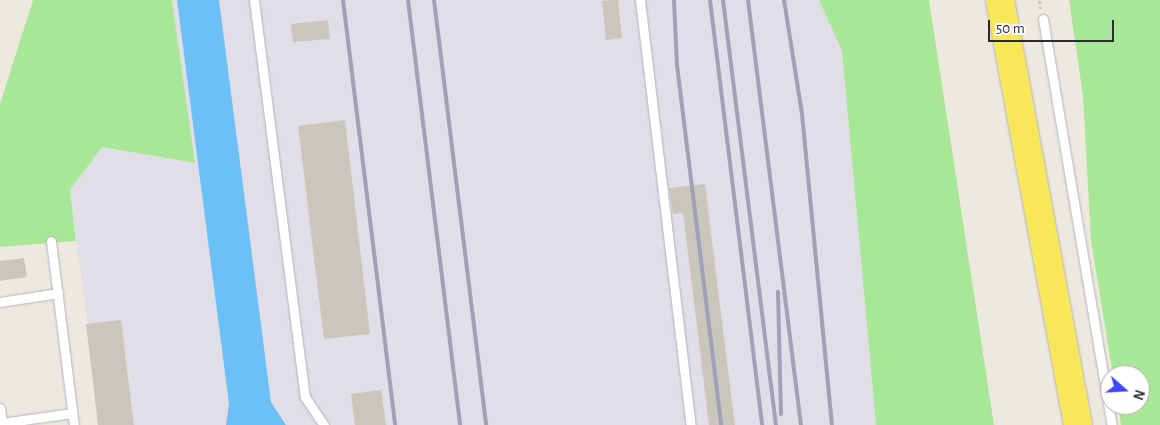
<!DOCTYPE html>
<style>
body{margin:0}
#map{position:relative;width:1160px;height:425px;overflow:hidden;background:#eee9de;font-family:"Alegreya Sans",sans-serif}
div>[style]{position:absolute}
.industrial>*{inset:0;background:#e2dee7}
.green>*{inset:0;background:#a9e798}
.water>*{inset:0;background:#6cc0f5}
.building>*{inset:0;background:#c9c7bc}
.path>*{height:3px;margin-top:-1.5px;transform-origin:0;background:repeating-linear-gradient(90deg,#c8c8c8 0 4px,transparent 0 6.5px)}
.roads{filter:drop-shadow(0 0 1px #b2b2c0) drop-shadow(0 0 1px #b2b2c0)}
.lane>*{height:9px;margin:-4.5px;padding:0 4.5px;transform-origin:4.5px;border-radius:4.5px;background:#fff}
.primary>*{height:28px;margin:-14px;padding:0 14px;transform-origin:14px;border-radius:14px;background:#f8e759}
.rail>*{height:4px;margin:-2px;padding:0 2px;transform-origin:2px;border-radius:2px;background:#a0a0b7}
span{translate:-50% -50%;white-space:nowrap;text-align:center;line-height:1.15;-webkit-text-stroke:4px #fff;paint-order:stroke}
.north{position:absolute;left:1100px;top:365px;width:50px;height:50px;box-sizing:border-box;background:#fff;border:1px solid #ababab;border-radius:50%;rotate:109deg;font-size:14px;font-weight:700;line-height:20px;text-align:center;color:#2c2c2c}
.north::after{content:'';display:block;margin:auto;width:18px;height:22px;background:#3a46ff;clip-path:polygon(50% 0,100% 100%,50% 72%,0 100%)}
.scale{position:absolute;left:988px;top:20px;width:126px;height:22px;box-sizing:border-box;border:2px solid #2c2c2c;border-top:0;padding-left:6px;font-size:15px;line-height:18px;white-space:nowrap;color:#2c2c2c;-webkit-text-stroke:4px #fff;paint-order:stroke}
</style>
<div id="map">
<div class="industrial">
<i style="clip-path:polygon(172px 0,819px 0,842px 50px,876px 425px,101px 425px,70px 190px,102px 147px,195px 163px)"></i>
</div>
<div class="green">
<i style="clip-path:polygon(33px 0,172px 0,195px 163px,102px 147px,70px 190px,76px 241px,0 247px,0 104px)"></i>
<i style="clip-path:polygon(819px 0,929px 0,994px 425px,876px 425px,842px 51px)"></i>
<i style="clip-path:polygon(1069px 0,1160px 0,1160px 425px,1121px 425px,1118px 405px,1140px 405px,1140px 375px,1113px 375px,1091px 241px,1083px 96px)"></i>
</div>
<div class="water">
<i style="clip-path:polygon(177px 0,219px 0,271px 402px,286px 425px,226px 425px,229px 404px)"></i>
</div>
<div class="building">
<i style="clip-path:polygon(612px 0,618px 0,622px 38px,606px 40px,602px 1px)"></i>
<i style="clip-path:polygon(328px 20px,330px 39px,293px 42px,291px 24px)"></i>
<i style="clip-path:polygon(345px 120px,370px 334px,324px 339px,298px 126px)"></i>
<i style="clip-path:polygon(705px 184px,735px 425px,709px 425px,683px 213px,673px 214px,669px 188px)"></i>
<i style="clip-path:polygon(24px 258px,27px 277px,0 281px,0 261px)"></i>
<i style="clip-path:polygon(121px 320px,134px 425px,98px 425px,86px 324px)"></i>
<i style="clip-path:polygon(381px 390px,386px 425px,355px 425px,351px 394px)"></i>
</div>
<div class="path">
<i style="left:1039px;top:0;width:9px;rotate:77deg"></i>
</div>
<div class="roads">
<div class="lane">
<i style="left:254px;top:0;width:400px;rotate:82.7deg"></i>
<i style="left:305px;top:397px;width:34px;rotate:56deg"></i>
<i style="left:640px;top:0;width:428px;rotate:83.2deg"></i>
<i style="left:1043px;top:19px;width:412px;rotate:80.4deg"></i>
<i style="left:51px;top:241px;width:185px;rotate:82.9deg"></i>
<i style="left:0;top:302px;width:59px;rotate:-8.8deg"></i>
<i style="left:0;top:408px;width:15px;rotate:82deg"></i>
<i style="left:2px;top:423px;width:71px;rotate:-8.1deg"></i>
</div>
<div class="primary">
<i style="left:1000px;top:0;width:432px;rotate:79.6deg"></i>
</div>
</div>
<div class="rail">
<i style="left:343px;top:0;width:428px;rotate:83deg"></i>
<i style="left:408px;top:0;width:428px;rotate:83deg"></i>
<i style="left:434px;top:0;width:428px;rotate:83deg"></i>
<i style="left:674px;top:0;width:65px;rotate:87.4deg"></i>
<i style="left:677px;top:65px;width:363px;rotate:83deg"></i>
<i style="left:710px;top:0;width:428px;rotate:83deg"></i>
<i style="left:723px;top:0;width:428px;rotate:82.9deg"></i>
<i style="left:748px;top:0;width:428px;rotate:82.9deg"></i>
<i style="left:784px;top:0;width:115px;rotate:81deg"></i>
<i style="left:802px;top:114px;width:312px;rotate:84.5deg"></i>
<i style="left:778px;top:292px;width:122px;rotate:88.6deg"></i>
</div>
<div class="north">N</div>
<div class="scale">50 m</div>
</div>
